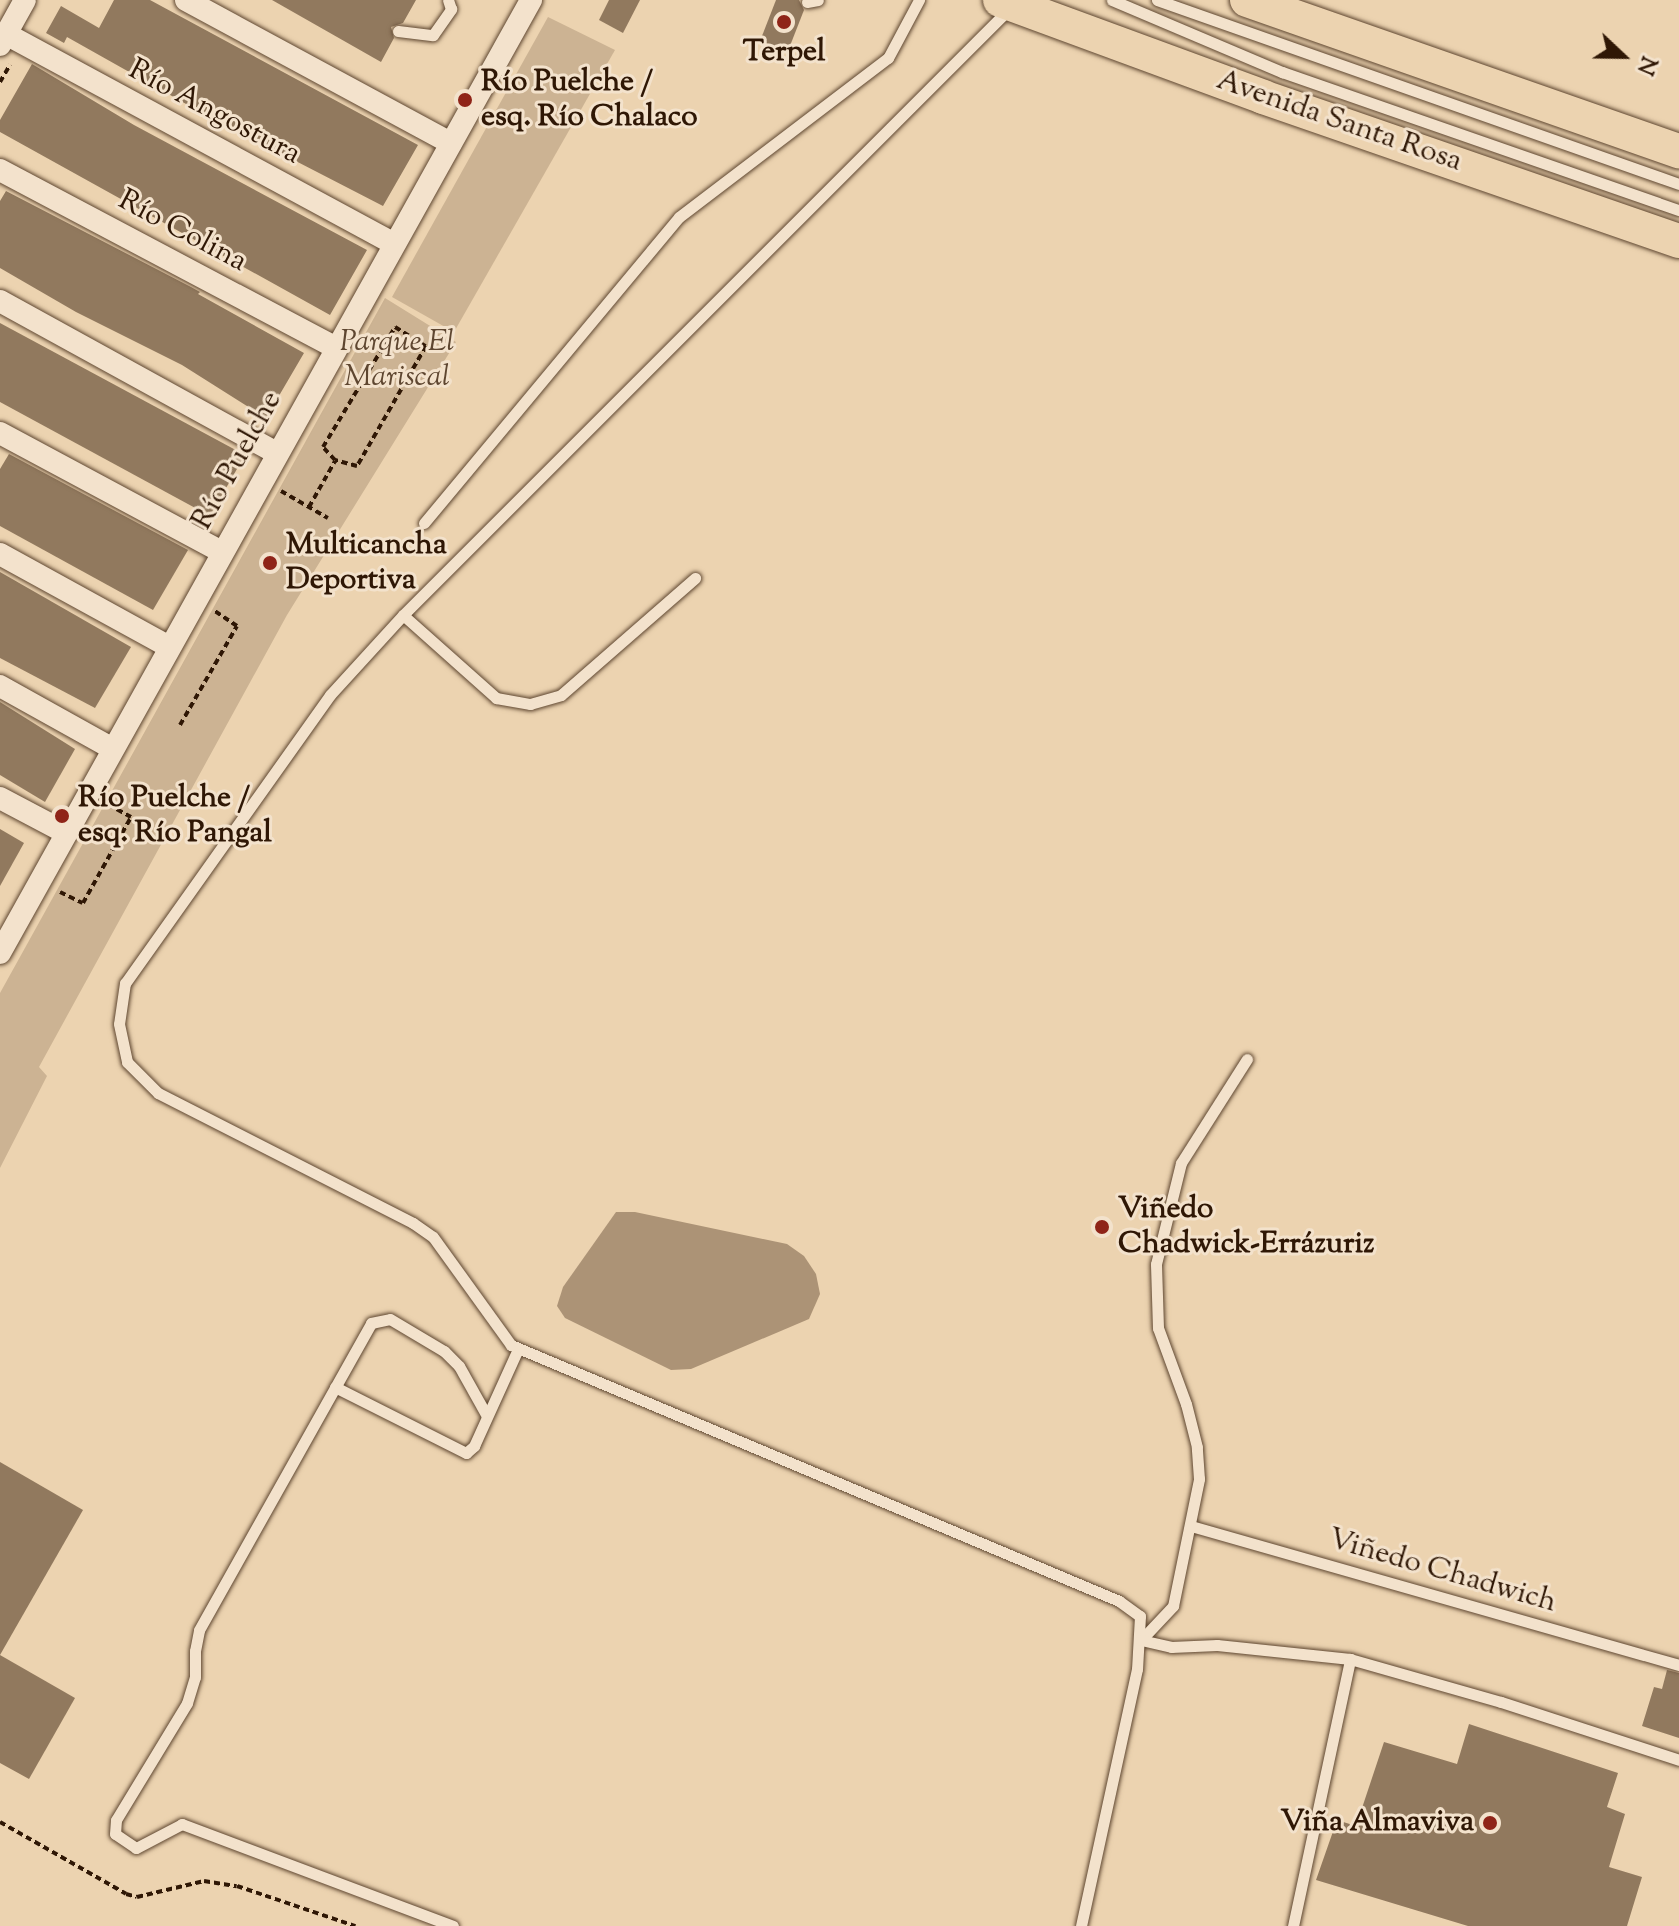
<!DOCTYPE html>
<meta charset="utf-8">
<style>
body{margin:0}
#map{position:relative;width:1679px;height:1926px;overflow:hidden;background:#ecd3b0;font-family:"Sorts Mill Goudy",serif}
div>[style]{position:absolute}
.green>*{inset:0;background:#ccb393}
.water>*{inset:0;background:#ac9376}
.building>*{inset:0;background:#91795e}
.path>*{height:4px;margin-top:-2px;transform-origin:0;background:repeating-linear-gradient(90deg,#2f1705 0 6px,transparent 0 10px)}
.roads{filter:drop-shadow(0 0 2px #5e4630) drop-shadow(0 0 2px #5e4630)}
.service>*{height:11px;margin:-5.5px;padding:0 5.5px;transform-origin:5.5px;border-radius:5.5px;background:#f3e2cc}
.minor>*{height:22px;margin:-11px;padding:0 11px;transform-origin:11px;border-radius:11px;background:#f3e2cc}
.primary>*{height:34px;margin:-17px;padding:0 17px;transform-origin:17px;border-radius:17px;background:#ecd3b0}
.dots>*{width:22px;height:22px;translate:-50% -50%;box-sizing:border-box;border:4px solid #f3e2cc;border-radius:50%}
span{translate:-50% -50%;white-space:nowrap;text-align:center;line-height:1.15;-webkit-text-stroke:6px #f3e2cc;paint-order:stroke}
.poi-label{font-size:30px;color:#2f1705;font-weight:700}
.left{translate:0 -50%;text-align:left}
.right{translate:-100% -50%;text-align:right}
.street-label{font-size:30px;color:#2f1705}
.park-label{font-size:30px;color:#5e4630;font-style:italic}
.north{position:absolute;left:1583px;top:16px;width:80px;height:80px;-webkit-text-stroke:6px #f3e2cc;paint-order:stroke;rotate:112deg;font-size:22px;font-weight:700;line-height:32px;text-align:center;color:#2f1705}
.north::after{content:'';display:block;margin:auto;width:28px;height:36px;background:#2f1705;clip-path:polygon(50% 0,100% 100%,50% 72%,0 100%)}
</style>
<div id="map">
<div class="green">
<i style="clip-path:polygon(548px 17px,615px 50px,454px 332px,392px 297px)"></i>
<i style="clip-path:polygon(385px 298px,456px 342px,287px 615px,39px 1067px,47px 1076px,0 1168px,0 993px)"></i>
</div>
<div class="water">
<i style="clip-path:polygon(616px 1212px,635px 1212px,787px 1244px,804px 1256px,816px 1274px,820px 1294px,809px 1319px,691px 1369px,671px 1370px,565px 1318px,557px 1306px,563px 1287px)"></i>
</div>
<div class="building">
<i style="clip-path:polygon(114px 0,150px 0,418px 145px,383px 206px,195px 109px,67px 37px,64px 43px,46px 33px,61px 6px,99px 28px)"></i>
<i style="clip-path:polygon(272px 0,416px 0,403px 23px,391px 27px,394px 38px,381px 62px)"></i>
<i style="clip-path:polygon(609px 0,640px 0,623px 33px,599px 20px)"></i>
<i style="clip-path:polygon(776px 0,799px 0,804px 10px,788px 51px,760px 41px)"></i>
<i style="clip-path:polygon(32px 64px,134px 125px,367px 250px,330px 315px,0 132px,0 120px)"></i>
<i style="clip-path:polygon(6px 191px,191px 287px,200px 292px,198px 294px,304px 353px,266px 418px,182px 365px,76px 312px,0 268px,0 201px)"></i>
<i style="clip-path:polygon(0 323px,245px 455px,210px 516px,0 402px)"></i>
<i style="clip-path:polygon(9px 454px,188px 550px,153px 610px,0 526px,0 469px)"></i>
<i style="clip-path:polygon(0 572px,131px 647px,95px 708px,0 658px)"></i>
<i style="clip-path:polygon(0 702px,75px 749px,45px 802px,0 775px)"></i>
<i style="clip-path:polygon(0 829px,24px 843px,0 886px)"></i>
<i style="clip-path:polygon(0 1462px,83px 1510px,0 1655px)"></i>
<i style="clip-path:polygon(0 1655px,75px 1698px,29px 1779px,0 1763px)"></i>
<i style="clip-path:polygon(1667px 1670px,1679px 1673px,1679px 1738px,1642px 1726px,1654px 1687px,1662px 1689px)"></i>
<i style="clip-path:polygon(1469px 1724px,1618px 1773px,1607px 1807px,1625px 1814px,1609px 1867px,1642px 1877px,1627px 1926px,1468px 1926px,1316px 1880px,1337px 1820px,1356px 1826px,1384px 1742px,1457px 1764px)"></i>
</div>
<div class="path">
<i style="left:0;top:82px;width:20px;rotate:-60deg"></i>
<i style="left:395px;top:327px;width:36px;rotate:32deg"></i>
<i style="left:426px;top:346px;width:138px;rotate:119.9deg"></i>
<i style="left:357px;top:466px;width:23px;rotate:-165deg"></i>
<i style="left:335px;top:460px;width:18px;rotate:-133deg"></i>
<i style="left:323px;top:447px;width:140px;rotate:-59deg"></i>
<i style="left:281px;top:491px;width:54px;rotate:29.9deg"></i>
<i style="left:309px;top:507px;width:53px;rotate:-60.5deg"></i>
<i style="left:180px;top:725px;width:114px;rotate:-60.1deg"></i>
<i style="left:237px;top:626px;width:27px;rotate:-146deg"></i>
<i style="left:60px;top:892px;width:25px;rotate:26deg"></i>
<i style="left:83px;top:903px;width:98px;rotate:-60.8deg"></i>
<i style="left:131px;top:817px;width:26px;rotate:-151deg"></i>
<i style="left:0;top:1822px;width:145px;rotate:29.7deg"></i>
<i style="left:126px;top:1894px;width:11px;rotate:15deg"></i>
<i style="left:137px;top:1897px;width:69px;rotate:-13.4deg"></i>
<i style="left:204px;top:1881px;width:33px;rotate:9deg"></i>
<i style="left:237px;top:1886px;width:125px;rotate:18.7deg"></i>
</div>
<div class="roads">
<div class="service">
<i style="left:1112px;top:0;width:185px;rotate:23deg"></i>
<i style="left:1282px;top:72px;width:420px;rotate:19.2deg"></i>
<i style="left:1157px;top:0;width:553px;rotate:19.42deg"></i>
<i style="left:807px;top:2px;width:11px;rotate:-10deg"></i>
<i style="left:1011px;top:7px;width:860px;rotate:135deg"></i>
<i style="left:403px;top:615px;width:108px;rotate:132.4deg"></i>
<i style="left:330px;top:695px;width:354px;rotate:125.4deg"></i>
<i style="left:125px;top:983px;width:41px;rotate:98.3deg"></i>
<i style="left:119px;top:1024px;width:39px;rotate:78deg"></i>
<i style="left:127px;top:1062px;width:44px;rotate:45deg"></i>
<i style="left:158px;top:1093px;width:286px;rotate:27deg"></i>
<i style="left:413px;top:1223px;width:24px;rotate:35deg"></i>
<i style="left:433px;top:1237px;width:133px;rotate:54.2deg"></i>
<i style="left:511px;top:1345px;width:660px;rotate:22.83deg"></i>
<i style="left:1119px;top:1601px;width:26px;rotate:36deg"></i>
<i style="left:1140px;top:1616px;width:53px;rotate:93.2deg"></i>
<i style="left:1137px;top:1669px;width:263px;rotate:102.3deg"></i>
<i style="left:398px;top:31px;width:35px;rotate:7deg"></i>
<i style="left:433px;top:35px;width:32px;rotate:-55deg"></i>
<i style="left:451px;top:9px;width:9px;rotate:-108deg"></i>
<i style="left:424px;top:523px;width:398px;rotate:-50.2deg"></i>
<i style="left:679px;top:217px;width:263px;rotate:-37.3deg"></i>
<i style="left:888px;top:58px;width:66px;rotate:-61.9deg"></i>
<i style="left:403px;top:615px;width:125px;rotate:41.7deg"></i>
<i style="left:496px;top:698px;width:35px;rotate:10deg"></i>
<i style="left:530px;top:704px;width:32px;rotate:-16deg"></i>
<i style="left:561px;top:695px;width:178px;rotate:-41.1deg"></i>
<i style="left:335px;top:1387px;width:147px;rotate:26.7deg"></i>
<i style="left:466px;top:1453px;width:11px;rotate:-41deg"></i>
<i style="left:474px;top:1446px;width:107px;rotate:-65.6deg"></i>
<i style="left:1191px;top:1526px;width:507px;rotate:15.9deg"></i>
<i style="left:1141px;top:1640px;width:47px;rotate:-46.7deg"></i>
<i style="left:1173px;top:1606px;width:130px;rotate:-78.4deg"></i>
<i style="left:1199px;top:1479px;width:32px;rotate:-94deg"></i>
<i style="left:1197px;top:1447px;width:44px;rotate:-104.3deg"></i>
<i style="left:1186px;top:1404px;width:81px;rotate:-110.2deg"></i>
<i style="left:1158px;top:1328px;width:64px;rotate:-91.8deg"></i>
<i style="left:1156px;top:1264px;width:104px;rotate:-76.1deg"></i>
<i style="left:1181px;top:1163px;width:123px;rotate:-57.6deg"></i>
<i style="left:1141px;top:1640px;width:31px;rotate:13deg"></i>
<i style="left:1171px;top:1647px;width:46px;rotate:-2.5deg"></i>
<i style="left:1217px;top:1645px;width:134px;rotate:6deg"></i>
<i style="left:1350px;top:1659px;width:157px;rotate:15.9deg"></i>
<i style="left:1501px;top:1702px;width:187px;rotate:18deg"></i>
<i style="left:453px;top:1926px;width:290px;rotate:-159.4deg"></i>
<i style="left:182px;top:1824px;width:52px;rotate:152.4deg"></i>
<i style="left:136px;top:1848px;width:25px;rotate:-146deg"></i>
<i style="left:115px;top:1834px;width:14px;rotate:-86deg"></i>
<i style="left:116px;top:1820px;width:137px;rotate:-58.7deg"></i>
<i style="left:187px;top:1703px;width:27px;rotate:-73deg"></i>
<i style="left:195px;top:1677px;width:26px;rotate:-90deg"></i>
<i style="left:195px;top:1651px;width:21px;rotate:-79deg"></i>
<i style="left:199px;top:1630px;width:352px;rotate:-60.7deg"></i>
<i style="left:371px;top:1323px;width:19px;rotate:-12deg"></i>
<i style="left:390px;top:1319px;width:63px;rotate:30.7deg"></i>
<i style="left:444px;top:1351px;width:21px;rotate:45deg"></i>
<i style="left:459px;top:1366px;width:57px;rotate:60.8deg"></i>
<i style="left:1293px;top:1926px;width:273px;rotate:-77.9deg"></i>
</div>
<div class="minor">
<i style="left:186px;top:0;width:301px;rotate:28.4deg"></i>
<i style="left:6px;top:34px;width:441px;rotate:28.4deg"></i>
<i style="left:0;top:45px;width:51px;rotate:-60.9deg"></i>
<i style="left:0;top:170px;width:380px;rotate:27.9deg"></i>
<i style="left:0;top:301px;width:316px;rotate:28.8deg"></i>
<i style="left:0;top:433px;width:252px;rotate:28.2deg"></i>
<i style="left:0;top:554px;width:193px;rotate:28.8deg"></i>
<i style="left:0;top:686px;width:129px;rotate:29.1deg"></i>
<i style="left:0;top:798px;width:75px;rotate:27.9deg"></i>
<i style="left:0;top:953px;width:1091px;rotate:-60.87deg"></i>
</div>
<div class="primary">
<i style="left:1000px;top:0;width:280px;rotate:20.2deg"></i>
<i style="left:1263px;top:97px;width:440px;rotate:19.1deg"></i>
<i style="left:1247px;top:0;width:458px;rotate:19.3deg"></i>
</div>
</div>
<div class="dots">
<i style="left:784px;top:22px;background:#8f2418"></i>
<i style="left:465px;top:100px;background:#8f2418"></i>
<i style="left:270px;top:563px;background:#8f2418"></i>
<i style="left:62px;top:816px;background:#8f2418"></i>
<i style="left:1102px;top:1227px;background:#8f2418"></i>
<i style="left:1490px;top:1823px;background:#8f2418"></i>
</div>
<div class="poi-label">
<span style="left:784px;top:53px">Terpel</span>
<span class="left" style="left:481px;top:100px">Río Puelche /<br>esq. Río Chalaco</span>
<span class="left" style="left:286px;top:563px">Multicancha<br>Deportiva</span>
<span class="left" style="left:78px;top:816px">Río Puelche /<br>esq. Río Pangal</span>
<span class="left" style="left:1118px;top:1227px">Viñedo<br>Chadwick-Errázuriz</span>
<span class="right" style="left:1474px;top:1823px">Viña Almaviva</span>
</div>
<div class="street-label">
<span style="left:214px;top:113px;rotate:28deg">Río Angostura</span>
<span style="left:1339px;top:122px;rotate:19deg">Avenida Santa Rosa</span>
<span style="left:182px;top:232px;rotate:28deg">Río Colina</span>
<span style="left:238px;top:461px;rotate:-61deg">Río Puelche</span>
<span style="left:1442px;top:1572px;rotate:16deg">Viñedo Chadwich</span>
</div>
<div class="park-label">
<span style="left:397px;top:360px">Parque El<br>Mariscal</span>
</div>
<div class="north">N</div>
</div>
